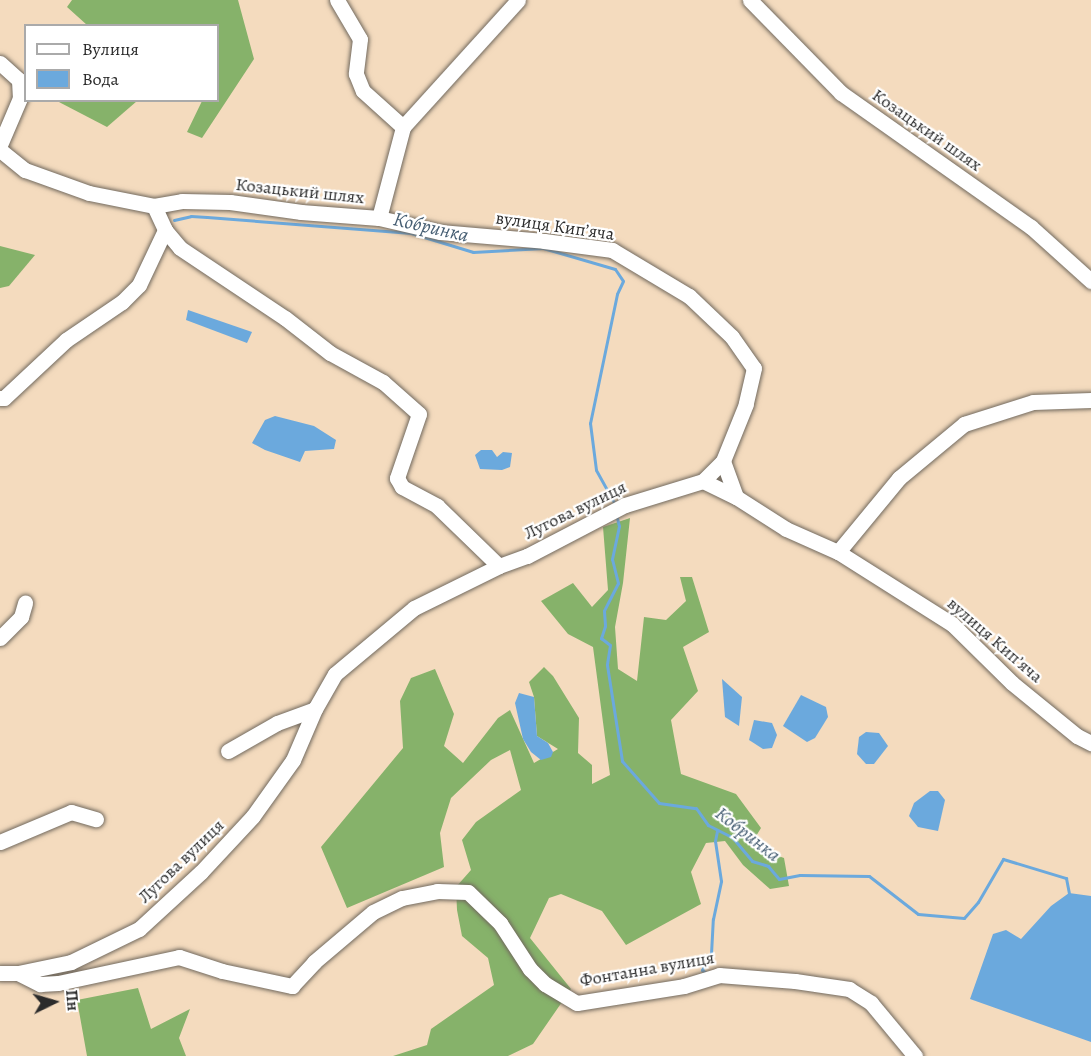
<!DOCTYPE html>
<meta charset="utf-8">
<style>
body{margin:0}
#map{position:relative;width:1091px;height:1056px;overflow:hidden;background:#f4dbbe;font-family:Alegreya,serif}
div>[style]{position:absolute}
.forest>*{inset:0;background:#86b26a}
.water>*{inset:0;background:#6ba9dd}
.stream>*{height:3px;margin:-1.5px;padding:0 1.5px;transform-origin:1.5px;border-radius:1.5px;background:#6ba9dd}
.roads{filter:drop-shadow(0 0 2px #71695e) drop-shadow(0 0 2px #71695e)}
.minor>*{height:15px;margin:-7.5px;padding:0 7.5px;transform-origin:7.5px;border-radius:7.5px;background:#fff}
span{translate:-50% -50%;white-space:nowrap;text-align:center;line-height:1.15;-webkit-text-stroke:4.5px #fff;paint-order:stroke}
.street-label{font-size:18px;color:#2b2b2b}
.water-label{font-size:20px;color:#455d72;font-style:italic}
.legend{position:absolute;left:24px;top:24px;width:195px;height:78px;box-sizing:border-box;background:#fff;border:2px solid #aaa;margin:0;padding:8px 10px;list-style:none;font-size:18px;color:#2b2b2b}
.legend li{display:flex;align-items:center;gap:12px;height:30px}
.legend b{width:30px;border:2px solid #aaa}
.north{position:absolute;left:24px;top:972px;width:60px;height:60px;-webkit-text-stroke:4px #fff;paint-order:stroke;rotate:85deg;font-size:16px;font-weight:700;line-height:24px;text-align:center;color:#2b2b2b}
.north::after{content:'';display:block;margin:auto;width:21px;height:27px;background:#2b2b2b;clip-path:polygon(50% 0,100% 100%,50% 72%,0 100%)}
</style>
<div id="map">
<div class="forest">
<i style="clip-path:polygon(72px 0,238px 0,254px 59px,202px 138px,187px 132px,202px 101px,218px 100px,218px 26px,87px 25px,67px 7px)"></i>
<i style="clip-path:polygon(57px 101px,137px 101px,107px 127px)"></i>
<i style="clip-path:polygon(0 246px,35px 255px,9px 286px,0 288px)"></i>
<i style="clip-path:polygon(630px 518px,623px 583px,615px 627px,618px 669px,637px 681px,644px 617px,666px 620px,686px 601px,680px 577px,692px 577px,709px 632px,683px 647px,698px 691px,671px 720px,681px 774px,736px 794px,761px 828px,750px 846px,784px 858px,789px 886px,770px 889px,743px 865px,725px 841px,706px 843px,691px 872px,701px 904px,626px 945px,602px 911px,561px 894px,549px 898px,530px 938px,571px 989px,533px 1044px,508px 1056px,393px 1056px,427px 1045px,431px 1029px,494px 985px,488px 958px,462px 936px,457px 910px,456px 887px,471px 870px,462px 840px,476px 822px,521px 790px,510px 750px,491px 760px,451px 798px,440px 833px,444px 867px,347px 908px,321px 847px,403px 748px,400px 701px,411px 678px,435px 669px,454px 714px,444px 746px,463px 763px,498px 718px,510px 710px,534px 763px,558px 749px,537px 736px,534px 697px,529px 682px,544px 667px,553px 676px,579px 718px,578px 753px,592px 765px,592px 784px,610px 775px,593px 647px,568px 634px,541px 601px,573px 583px,592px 607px,608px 590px,603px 527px)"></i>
<i style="clip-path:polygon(138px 988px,151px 1029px,190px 1009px,179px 1038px,186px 1056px,87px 1056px,77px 1000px)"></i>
</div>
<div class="water">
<i style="clip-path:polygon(188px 310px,252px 332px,247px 343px,186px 320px)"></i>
<i style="clip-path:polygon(275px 416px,314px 426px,336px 440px,334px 449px,305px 451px,300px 462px,265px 450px,252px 443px,265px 420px)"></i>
<i style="clip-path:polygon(481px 450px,492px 450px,497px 457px,503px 452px,512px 453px,510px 467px,502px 470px,480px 469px,475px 455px)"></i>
<i style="clip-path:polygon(722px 679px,742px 697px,739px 726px,725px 717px)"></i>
<i style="clip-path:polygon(519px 693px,534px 697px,537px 736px,548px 743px,553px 752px,551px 757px,541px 760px,531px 752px,523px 739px,515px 703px)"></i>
<i style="clip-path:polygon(801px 695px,826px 707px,828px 717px,815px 738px,807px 742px,783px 726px)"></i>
<i style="clip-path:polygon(754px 720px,772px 723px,777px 735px,772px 748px,763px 749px,749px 740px)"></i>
<i style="clip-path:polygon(866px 732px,879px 733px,888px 746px,874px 764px,866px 764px,857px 754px,859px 737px)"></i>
<i style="clip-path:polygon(930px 791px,938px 791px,945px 800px,938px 831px,918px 827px,909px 816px,914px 803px)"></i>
<i style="clip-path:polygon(1069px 893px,1091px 896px,1091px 1042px,970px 999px,993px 934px,1006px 930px,1021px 939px,1051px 906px)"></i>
</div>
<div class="stream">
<i style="left:174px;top:220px;width:17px;rotate:-13deg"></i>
<i style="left:191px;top:216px;width:16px;rotate:4deg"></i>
<i style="left:207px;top:217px;width:205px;rotate:4.5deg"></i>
<i style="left:411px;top:233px;width:65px;rotate:17deg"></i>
<i style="left:473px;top:252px;width:70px;rotate:-3.3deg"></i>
<i style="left:543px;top:248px;width:75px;rotate:16.3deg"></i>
<i style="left:615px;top:269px;width:14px;rotate:56deg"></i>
<i style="left:623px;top:281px;width:14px;rotate:115deg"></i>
<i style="left:617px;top:294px;width:132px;rotate:101.8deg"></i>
<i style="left:590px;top:423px;width:47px;rotate:82.7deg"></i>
<i style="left:596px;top:470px;width:37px;rotate:61deg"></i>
<i style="left:617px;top:518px;width:8px;rotate:76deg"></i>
<i style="left:619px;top:526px;width:34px;rotate:102deg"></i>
<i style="left:612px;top:559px;width:25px;rotate:76deg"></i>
<i style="left:618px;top:583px;width:31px;rotate:117deg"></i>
<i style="left:604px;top:611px;width:15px;rotate:86deg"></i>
<i style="left:605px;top:626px;width:13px;rotate:108deg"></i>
<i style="left:601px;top:638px;width:11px;rotate:38deg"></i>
<i style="left:610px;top:645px;width:20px;rotate:99deg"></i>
<i style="left:607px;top:665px;width:97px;rotate:81.1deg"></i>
<i style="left:622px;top:761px;width:56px;rotate:48.6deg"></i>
<i style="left:659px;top:803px;width:37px;rotate:8deg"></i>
<i style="left:696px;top:808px;width:21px;rotate:55deg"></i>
<i style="left:708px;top:825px;width:27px;rotate:27deg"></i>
<i style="left:732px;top:837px;width:31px;rotate:50deg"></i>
<i style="left:752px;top:861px;width:17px;rotate:17deg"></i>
<i style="left:768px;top:866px;width:17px;rotate:50deg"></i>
<i style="left:779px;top:879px;width:21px;rotate:-11deg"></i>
<i style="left:800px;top:875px;width:69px;rotate:0.8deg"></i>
<i style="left:869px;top:876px;width:62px;rotate:37.8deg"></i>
<i style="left:918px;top:914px;width:46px;rotate:5deg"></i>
<i style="left:964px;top:918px;width:21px;rotate:-49deg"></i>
<i style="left:978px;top:902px;width:50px;rotate:-59.8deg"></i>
<i style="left:1003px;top:859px;width:66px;rotate:16.8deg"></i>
<i style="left:1066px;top:878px;width:15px;rotate:79deg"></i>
<i style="left:706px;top:973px;width:5px;rotate:-143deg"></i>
<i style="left:702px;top:970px;width:18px;rotate:-61deg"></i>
<i style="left:711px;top:954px;width:35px;rotate:-87deg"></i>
<i style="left:713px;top:919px;width:39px;rotate:-78deg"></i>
<i style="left:721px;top:881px;width:40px;rotate:-98.5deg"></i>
<i style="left:715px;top:841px;width:10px;rotate:-79deg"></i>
</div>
<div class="roads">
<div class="minor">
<i style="left:337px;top:0;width:45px;rotate:59.5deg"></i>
<i style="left:360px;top:39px;width:35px;rotate:97deg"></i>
<i style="left:356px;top:74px;width:18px;rotate:68deg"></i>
<i style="left:363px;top:91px;width:54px;rotate:42deg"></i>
<i style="left:750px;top:0;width:130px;rotate:45.6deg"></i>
<i style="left:841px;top:93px;width:232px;rotate:35.2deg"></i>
<i style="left:1031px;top:227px;width:81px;rotate:42deg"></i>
<i style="left:0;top:63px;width:25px;rotate:42deg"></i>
<i style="left:19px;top:80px;width:18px;rotate:87deg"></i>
<i style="left:20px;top:98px;width:51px;rotate:113.1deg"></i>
<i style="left:0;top:150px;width:32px;rotate:39deg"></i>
<i style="left:25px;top:170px;width:68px;rotate:19.8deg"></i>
<i style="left:89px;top:193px;width:66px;rotate:11.3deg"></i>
<i style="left:154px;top:206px;width:28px;rotate:-10deg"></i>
<i style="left:182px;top:201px;width:48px;rotate:1.2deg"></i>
<i style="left:230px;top:202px;width:72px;rotate:8deg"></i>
<i style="left:301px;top:212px;width:78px;rotate:4.4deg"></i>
<i style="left:379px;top:218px;width:94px;rotate:-75.2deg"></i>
<i style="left:403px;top:127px;width:171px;rotate:-47.8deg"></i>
<i style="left:154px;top:206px;width:26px;rotate:65deg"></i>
<i style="left:165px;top:230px;width:23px;rotate:50deg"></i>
<i style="left:180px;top:248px;width:126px;rotate:33.7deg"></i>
<i style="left:285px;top:318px;width:57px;rotate:37.9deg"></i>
<i style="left:330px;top:353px;width:60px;rotate:28.7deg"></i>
<i style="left:383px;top:382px;width:48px;rotate:41.6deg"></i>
<i style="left:419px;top:414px;width:68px;rotate:109deg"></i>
<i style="left:397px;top:478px;width:10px;rotate:61deg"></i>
<i style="left:402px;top:487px;width:40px;rotate:28deg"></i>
<i style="left:437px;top:506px;width:86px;rotate:44.1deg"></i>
<i style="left:499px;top:566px;width:30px;rotate:-20deg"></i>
<i style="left:527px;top:556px;width:110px;rotate:-27.5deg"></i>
<i style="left:625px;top:505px;width:82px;rotate:-17.1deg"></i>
<i style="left:703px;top:481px;width:28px;rotate:-45deg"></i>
<i style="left:379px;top:218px;width:63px;rotate:12.9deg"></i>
<i style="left:440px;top:232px;width:104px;rotate:4.9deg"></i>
<i style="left:544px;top:241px;width:69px;rotate:7.5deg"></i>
<i style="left:612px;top:250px;width:90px;rotate:30.9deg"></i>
<i style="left:689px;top:296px;width:59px;rotate:43.6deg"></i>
<i style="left:732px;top:337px;width:38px;rotate:55deg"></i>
<i style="left:754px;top:368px;width:37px;rotate:103deg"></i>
<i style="left:746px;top:404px;width:61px;rotate:112deg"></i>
<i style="left:723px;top:461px;width:38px;rotate:70deg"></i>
<i style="left:736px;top:497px;width:59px;rotate:32.6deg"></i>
<i style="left:786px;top:529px;width:57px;rotate:23.9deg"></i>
<i style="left:838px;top:552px;width:135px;rotate:32.3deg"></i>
<i style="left:952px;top:624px;width:84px;rotate:44.5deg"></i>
<i style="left:1012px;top:683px;width:84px;rotate:39.2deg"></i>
<i style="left:1077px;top:736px;width:16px;rotate:27deg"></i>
<i style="left:0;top:398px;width:4px"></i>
<i style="left:4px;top:398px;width:85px;rotate:-43.1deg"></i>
<i style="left:66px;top:340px;width:68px;rotate:-34.2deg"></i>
<i style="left:122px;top:302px;width:24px;rotate:-45deg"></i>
<i style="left:139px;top:285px;width:61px;rotate:-64.7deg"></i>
<i style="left:703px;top:481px;width:37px;rotate:26deg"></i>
<i style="left:838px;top:552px;width:96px;rotate:-50.5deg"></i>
<i style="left:899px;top:478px;width:85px;rotate:-39.7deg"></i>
<i style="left:964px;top:424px;width:72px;rotate:-17.7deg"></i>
<i style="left:1033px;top:402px;width:58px;rotate:-2deg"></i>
<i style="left:0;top:638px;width:30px;rotate:-45deg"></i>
<i style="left:21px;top:617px;width:15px;rotate:-74deg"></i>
<i style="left:228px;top:751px;width:56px;rotate:-29.7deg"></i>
<i style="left:277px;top:723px;width:40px;rotate:-20.2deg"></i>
<i style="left:315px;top:709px;width:40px;rotate:-60.3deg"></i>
<i style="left:335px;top:674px;width:103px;rotate:-39.9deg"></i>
<i style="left:414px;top:608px;width:95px;rotate:-26.3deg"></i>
<i style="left:0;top:842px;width:77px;rotate:-22.9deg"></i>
<i style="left:71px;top:812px;width:26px;rotate:16deg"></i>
<i style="left:0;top:973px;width:18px"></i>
<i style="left:18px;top:973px;width:25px;rotate:27deg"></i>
<i style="left:40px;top:984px;width:18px;rotate:-3deg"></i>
<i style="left:58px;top:983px;width:124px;rotate:-12.1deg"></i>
<i style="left:179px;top:957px;width:45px;rotate:18deg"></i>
<i style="left:222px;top:971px;width:72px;rotate:12.1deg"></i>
<i style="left:292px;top:986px;width:33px;rotate:-47deg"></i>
<i style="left:314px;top:962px;width:77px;rotate:-40.3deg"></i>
<i style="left:373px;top:912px;width:32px;rotate:-26deg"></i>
<i style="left:402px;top:898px;width:36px;rotate:-11deg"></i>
<i style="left:437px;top:891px;width:31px;rotate:2deg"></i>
<i style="left:468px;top:892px;width:45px;rotate:44.1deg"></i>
<i style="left:500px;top:923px;width:55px;rotate:56.9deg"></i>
<i style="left:530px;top:969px;width:21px;rotate:45deg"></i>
<i style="left:545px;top:984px;width:37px;rotate:31deg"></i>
<i style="left:577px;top:1003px;width:108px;rotate:-9deg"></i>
<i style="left:684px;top:986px;width:37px;rotate:-17deg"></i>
<i style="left:719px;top:975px;width:76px;rotate:4.5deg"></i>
<i style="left:795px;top:981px;width:55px;rotate:8.4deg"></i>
<i style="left:849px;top:989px;width:26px;rotate:32deg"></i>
<i style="left:871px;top:1003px;width:69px;rotate:50.3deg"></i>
<i style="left:18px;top:973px;width:54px;rotate:-11.7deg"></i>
<i style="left:71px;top:962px;width:76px;rotate:-25.9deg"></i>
<i style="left:139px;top:929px;width:84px;rotate:-42.6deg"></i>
<i style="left:201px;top:872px;width:76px;rotate:-47.1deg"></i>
<i style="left:253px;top:816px;width:69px;rotate:-54.5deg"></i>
<i style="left:293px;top:760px;width:56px;rotate:-66.7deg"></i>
</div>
</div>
<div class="street-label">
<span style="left:927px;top:130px;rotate:35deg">Козацький шлях</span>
<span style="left:300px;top:191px;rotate:6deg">Козацький шлях</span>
<span style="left:555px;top:226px;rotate:8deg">вулиця Кипʼяча</span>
<span style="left:575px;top:510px;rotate:-26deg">Лугова вулиця</span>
<span style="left:995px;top:640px;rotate:41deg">вулиця Кипʼяча</span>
<span style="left:181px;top:861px;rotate:-44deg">Лугова вулиця</span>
<span style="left:647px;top:969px;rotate:-10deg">Фонтанна вулиця</span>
</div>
<div class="water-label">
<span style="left:431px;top:227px;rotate:13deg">Кобринка</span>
<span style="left:748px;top:834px;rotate:38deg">Кобринка</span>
</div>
<ul class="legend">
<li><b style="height:8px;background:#fff"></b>Вулиця</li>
<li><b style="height:16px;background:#6ba9dd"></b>Вода</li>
</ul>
<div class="north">Пн</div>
</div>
